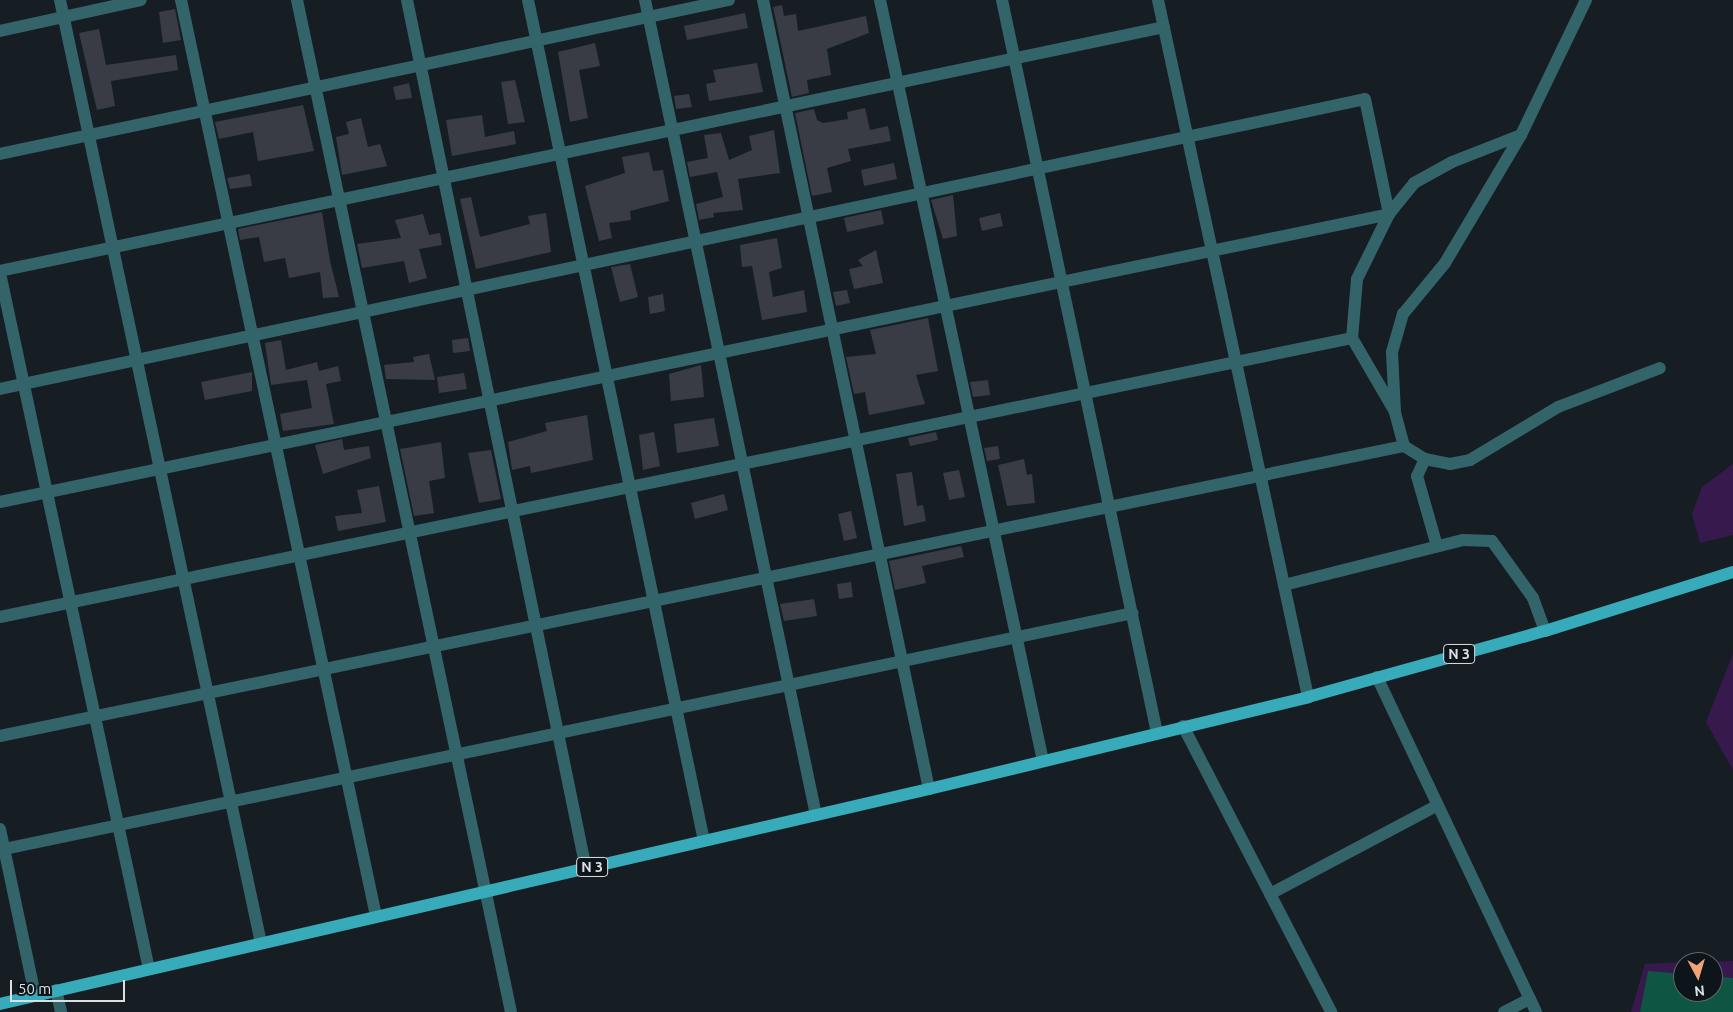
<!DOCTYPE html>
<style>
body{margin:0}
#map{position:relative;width:1733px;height:1012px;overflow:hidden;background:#161e24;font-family:Ubuntu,sans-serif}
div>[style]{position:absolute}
.green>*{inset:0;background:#37194e}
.water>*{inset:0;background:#0e5544}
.building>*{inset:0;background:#3a3c45}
.minor>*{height:12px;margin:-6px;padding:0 6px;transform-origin:6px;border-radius:6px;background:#33646a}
.major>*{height:12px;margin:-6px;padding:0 6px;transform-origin:6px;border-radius:6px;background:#37abb9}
span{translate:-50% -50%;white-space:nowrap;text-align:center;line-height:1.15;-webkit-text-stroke:4.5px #0d151b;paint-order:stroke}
.shield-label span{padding:1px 4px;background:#0d151b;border:1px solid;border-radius:4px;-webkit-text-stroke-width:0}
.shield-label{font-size:14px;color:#dbe0e4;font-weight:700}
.north{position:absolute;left:1673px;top:952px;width:50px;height:50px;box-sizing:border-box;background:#0d151b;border:1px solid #5f666b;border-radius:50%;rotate:174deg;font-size:14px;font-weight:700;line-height:20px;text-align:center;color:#dbe0e4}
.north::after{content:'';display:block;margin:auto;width:18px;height:22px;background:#f0a278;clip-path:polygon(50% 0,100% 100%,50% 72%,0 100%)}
.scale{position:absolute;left:10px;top:980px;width:115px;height:22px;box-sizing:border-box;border:2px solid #dbe0e4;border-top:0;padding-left:6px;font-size:15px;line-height:18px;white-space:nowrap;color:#dbe0e4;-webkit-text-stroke:4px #0d151b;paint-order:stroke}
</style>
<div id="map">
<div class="green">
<i style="clip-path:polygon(1733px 464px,1733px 535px,1700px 543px,1692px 514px,1702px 487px)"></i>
<i style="clip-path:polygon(1733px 654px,1733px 770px,1706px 722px)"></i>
<i style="clip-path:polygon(1733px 961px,1733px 1012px,1631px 1012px,1645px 964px,1683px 962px,1683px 992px,1713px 992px,1713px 962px,1699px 962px)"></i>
</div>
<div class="water">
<i style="clip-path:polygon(1648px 971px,1683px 974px,1683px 992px,1713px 992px,1713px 976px,1733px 978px,1733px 1012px,1640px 1012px)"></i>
</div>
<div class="building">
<i style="clip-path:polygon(782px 5px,784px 16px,796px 14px,798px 31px,866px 16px,869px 33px,827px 49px,831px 75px,807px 80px,809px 93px,792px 97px,773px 7px)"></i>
<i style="clip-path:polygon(175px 9px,181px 40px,163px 43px,159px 12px)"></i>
<i style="clip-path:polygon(745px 13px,748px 28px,687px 40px,684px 26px)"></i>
<i style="clip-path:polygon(99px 29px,106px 65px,176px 55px,178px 70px,111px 81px,115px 106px,97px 110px,79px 33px)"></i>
<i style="clip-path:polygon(595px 43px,600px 66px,579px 70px,588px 118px,570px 122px,558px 52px)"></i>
<i style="clip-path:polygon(757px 63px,763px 92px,709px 101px,706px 84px,716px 82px,713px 70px)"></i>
<i style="clip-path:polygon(515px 80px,525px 122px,508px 124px,501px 82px)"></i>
<i style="clip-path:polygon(409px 83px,412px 98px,396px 100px,393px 87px)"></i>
<i style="clip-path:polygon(689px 94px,692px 107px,676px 109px,674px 96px)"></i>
<i style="clip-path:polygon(303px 105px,314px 151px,258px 161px,253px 132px,219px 139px,215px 122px)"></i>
<i style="clip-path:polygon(865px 108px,870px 130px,888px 126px,891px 141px,848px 149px,851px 161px,827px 168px,832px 192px,812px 196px,795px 113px,814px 109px,817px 120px,823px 123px,848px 119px,847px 112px)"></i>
<i style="clip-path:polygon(482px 115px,485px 137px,514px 131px,516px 144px,452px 156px,446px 120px)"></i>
<i style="clip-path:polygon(361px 118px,368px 147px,380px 144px,387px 166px,342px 175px,336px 137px,349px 134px,346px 122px)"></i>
<i style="clip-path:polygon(774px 130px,780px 173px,738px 179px,743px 210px,713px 213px,714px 217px,699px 220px,696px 204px,723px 197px,717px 172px,690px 177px,687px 162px,708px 158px,704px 135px,721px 133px,729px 160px,752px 150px,749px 136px)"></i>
<i style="clip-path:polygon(649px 152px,653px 171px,663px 170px,669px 201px,630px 211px,631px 220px,609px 223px,612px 238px,599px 241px,585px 186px,625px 173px,622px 157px)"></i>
<i style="clip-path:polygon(894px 163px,897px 179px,864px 186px,861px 170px)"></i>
<i style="clip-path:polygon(250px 174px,252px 186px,230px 189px,227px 178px)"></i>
<i style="clip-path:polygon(953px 195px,957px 236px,943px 239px,931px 200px)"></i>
<i style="clip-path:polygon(471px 197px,480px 237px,530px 224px,528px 216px,546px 213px,551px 252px,476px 269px,460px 199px)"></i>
<i style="clip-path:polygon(881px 210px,884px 224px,847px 232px,844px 218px)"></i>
<i style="clip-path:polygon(322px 212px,330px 261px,339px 297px,323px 298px,320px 272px,289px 278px,285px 258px,264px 262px,259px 237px,240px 240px,238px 229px)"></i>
<i style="clip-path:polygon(1000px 213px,1003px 226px,982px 231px,979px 218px)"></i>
<i style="clip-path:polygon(423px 214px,429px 235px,440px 233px,442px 245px,419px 249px,427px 278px,409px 283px,404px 261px,362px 268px,357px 244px,401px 238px,395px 220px)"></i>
<i style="clip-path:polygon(777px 238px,782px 268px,769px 272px,773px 297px,804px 290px,807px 312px,762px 320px,752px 266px,742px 267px,740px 245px)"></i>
<i style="clip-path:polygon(876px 250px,883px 283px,854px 289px,849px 269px,863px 266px,858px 260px)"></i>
<i style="clip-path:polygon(630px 264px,638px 297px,620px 302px,611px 267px)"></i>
<i style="clip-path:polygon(847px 290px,850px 303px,836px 306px,833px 292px)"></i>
<i style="clip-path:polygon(663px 294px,665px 311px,650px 314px,648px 297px)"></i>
<i style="clip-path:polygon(928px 318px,938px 371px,916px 375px,925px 404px,869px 415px,865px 392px,854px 394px,846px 357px,876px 354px,870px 330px)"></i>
<i style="clip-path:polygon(468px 338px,470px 351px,453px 353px,452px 340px)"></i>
<i style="clip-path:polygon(281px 340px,286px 370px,317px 362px,319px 371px,338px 366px,341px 381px,326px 384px,334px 424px,283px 431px,280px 414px,312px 408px,307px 380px,271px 385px,265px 343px)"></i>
<i style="clip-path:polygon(429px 354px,435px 380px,386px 379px,384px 365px,414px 362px,413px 357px)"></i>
<i style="clip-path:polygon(701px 365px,704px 397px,671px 401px,669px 374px)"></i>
<i style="clip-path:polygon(252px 372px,252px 391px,205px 400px,201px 382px)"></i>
<i style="clip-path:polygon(464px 373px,467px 389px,439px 393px,437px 377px)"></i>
<i style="clip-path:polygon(988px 380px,990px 395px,973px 397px,970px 382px)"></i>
<i style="clip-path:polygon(587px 415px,593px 460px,531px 473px,530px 466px,512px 470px,508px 442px,547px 431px,545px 423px)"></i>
<i style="clip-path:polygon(714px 418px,719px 446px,677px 453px,674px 424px)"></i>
<i style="clip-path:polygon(654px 432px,660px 466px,643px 470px,639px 435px)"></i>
<i style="clip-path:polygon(936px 432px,938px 440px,910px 446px,908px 438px)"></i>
<i style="clip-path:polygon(342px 439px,344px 450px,369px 446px,371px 458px,323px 474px,315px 445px)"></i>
<i style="clip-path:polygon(441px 442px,445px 478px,429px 481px,434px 513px,414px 516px,400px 449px)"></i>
<i style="clip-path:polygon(998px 446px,1000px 459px,987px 461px,984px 448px)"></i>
<i style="clip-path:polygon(491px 450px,501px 499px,479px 503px,468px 453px)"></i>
<i style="clip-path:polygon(1024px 459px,1027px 475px,1032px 474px,1035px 503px,1007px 506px,998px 465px)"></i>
<i style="clip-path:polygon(959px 470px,965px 497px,949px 500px,943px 473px)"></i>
<i style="clip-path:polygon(912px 472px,917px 506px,923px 505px,926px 521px,904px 526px,896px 474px)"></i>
<i style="clip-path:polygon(379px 486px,386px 522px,338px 531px,335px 516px,362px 513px,357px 490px)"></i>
<i style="clip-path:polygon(724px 494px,728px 510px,695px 519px,691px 503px)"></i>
<i style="clip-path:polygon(851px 511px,857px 538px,844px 541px,838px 514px)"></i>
<i style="clip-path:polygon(961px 546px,964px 557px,922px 566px,926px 583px,895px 590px,889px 561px)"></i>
<i style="clip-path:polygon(851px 582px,853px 597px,839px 599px,837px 584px)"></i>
<i style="clip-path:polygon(814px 599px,817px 616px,784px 621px,780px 604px)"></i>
</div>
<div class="minor">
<i style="left:60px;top:0;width:964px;rotate:77.97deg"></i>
<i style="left:181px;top:0;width:937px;rotate:77.98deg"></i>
<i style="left:297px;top:0;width:1034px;rotate:78.06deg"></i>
<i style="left:407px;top:0;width:887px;rotate:78.36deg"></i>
<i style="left:528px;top:0;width:859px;rotate:78.18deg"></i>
<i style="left:645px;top:0;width:833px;rotate:78.15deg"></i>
<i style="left:763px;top:0;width:806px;rotate:78.12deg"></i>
<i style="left:880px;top:0;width:778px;rotate:77.91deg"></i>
<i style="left:1002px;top:0;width:749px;rotate:78.06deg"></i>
<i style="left:1158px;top:0;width:713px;rotate:77.85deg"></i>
<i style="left:0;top:31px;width:144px;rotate:-12.4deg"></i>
<i style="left:0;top:154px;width:745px;rotate:-11.93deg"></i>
<i style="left:0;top:271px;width:1189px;rotate:-11.84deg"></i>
<i style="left:0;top:273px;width:712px;rotate:77.92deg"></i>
<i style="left:0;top:389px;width:1395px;rotate:-11.99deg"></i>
<i style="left:1365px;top:99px;width:117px;rotate:78.2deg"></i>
<i style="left:1389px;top:214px;width:72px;rotate:116.2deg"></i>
<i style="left:1357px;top:279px;width:59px;rotate:94.8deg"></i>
<i style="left:1352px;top:338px;width:86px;rotate:59.8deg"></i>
<i style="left:1404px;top:446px;width:35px;rotate:-105deg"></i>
<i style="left:1395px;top:412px;width:60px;rotate:-92.9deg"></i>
<i style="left:1392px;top:352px;width:40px;rotate:-74deg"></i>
<i style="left:1403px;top:314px;width:66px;rotate:-50.5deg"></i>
<i style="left:1445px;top:263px;width:149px;rotate:-59.3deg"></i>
<i style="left:1521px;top:135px;width:150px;rotate:-64.3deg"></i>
<i style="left:1425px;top:459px;width:19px;rotate:115deg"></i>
<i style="left:1417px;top:476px;width:73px;rotate:74.1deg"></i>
<i style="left:0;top:502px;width:1419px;rotate:-11.71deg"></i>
<i style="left:1389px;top:214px;width:40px;rotate:-51deg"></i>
<i style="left:1414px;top:183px;width:43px;rotate:-28.9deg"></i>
<i style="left:1452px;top:162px;width:74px;rotate:-21.4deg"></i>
<i style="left:1284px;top:585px;width:185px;rotate:-14.1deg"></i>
<i style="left:1463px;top:540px;width:29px;rotate:2deg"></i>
<i style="left:1492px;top:541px;width:70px;rotate:54.3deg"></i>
<i style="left:1533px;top:598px;width:35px;rotate:70deg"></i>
<i style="left:0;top:617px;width:1380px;rotate:-11.66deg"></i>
<i style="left:1377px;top:677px;width:371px;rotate:64.6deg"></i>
<i style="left:1183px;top:726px;width:322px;rotate:62.6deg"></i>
<i style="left:0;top:736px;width:1434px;rotate:-11.67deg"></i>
<i style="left:1404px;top:446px;width:25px;rotate:32deg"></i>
<i style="left:1425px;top:459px;width:25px;rotate:11deg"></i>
<i style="left:1450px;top:464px;width:20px;rotate:-11deg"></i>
<i style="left:1470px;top:460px;width:103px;rotate:-31.1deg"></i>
<i style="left:1558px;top:407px;width:109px;rotate:-20.9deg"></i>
<i style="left:0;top:829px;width:170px;rotate:78.1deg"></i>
<i style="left:0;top:850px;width:1157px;rotate:-11.82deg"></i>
<i style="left:1270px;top:894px;width:188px;rotate:-27.9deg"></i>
<i style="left:56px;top:990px;width:23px;rotate:77deg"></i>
<i style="left:1504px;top:1012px;width:29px;rotate:-27deg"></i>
</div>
<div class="major">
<i style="left:0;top:1004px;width:954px;rotate:-13.03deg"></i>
<i style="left:929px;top:789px;width:390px;rotate:-13.6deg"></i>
<i style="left:1308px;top:697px;width:246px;rotate:-15.6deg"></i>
<i style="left:1545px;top:631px;width:197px;rotate:-17.4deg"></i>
</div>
<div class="shield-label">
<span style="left:1459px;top:654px">N 3</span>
<span style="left:592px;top:867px">N 3</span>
</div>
<div class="north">N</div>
<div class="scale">50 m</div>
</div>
